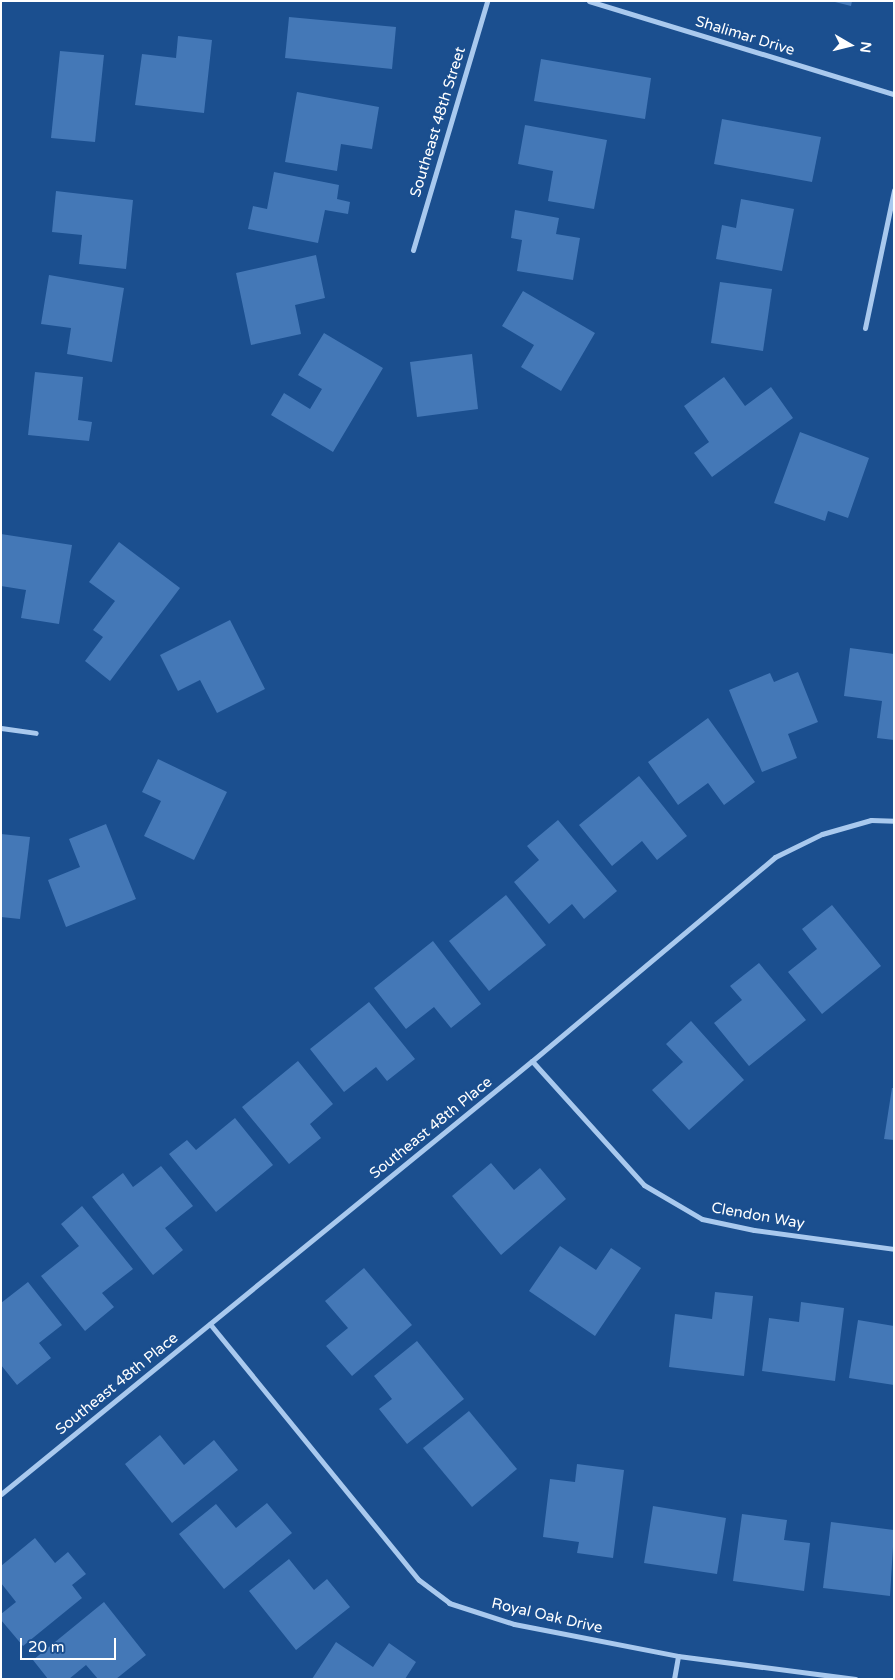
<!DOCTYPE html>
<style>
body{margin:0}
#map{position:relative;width:895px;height:1680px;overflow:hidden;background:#1b4f8f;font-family:"Varela Round",sans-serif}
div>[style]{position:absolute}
.building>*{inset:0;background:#4478b7}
.street>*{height:5px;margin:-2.5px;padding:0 2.5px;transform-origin:2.5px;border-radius:2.5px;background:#a9c9ee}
span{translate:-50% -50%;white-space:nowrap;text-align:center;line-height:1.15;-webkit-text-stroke:4.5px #1b4f8f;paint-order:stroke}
.street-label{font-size:15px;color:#fff}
.frame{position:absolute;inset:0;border:2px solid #fff;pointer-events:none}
.north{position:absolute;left:825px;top:20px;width:50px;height:50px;-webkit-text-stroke:4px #1b4f8f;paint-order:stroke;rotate:98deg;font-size:14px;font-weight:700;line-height:20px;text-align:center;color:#fff}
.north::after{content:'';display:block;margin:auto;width:18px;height:22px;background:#fff;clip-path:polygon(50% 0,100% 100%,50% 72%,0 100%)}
.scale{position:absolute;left:20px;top:1638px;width:96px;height:22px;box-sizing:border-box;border:2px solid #fff;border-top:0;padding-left:6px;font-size:15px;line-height:18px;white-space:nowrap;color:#fff;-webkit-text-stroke:4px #1b4f8f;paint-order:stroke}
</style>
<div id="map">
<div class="building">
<i style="clip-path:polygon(831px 1px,852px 1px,851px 6px)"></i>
<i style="clip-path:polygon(289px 17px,396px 27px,392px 69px,285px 58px)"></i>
<i style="clip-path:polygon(178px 36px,212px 40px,204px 113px,135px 105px,142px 54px,176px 58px)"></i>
<i style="clip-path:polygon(60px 51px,104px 55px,95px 142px,51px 138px)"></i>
<i style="clip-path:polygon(541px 59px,651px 78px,645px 119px,534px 101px)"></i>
<i style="clip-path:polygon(297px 92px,379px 107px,372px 149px,341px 144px,337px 171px,285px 162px)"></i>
<i style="clip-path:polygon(722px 119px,821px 137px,812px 182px,714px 164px)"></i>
<i style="clip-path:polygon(525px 125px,607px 140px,594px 209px,548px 201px,553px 171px,518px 164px)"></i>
<i style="clip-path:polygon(274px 172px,339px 185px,337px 199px,350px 202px,348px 214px,325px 210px,318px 243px,248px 229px,253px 206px,267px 209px)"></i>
<i style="clip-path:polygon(56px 191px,133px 200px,126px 269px,79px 264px,82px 235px,52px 232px)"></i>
<i style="clip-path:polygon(741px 199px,794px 209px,782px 271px,716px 259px,722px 225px,736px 228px)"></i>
<i style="clip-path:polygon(515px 210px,559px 218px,556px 234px,580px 238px,573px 280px,517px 271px,522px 240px,511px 238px)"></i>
<i style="clip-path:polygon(316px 255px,325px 298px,295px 305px,301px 334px,251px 345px,236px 273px)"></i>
<i style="clip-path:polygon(49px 275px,124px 288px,112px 362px,67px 354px,71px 328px,41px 324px)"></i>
<i style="clip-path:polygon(720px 282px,772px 289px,763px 351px,711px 343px)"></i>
<i style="clip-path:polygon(523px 291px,595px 333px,561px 391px,521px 367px,534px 345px,502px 326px)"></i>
<i style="clip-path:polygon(324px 333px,383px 368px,333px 452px,271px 415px,284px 393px,310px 409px,322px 389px,298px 375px)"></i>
<i style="clip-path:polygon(472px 354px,478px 409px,417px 417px,410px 362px)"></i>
<i style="clip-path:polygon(35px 372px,83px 377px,78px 420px,92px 422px,89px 441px,28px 435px)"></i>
<i style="clip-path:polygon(724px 377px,745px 406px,771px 387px,793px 418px,712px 477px,694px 453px,709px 442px,684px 406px)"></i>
<i style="clip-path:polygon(800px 432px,869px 458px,848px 518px,828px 511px,825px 521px,774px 503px)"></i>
<i style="clip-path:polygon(1px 534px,72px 545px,59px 624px,21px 618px,26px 590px,1px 586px)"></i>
<i style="clip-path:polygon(119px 542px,180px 588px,110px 681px,85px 661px,103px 637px,93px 630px,115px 601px,89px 582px)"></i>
<i style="clip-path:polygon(230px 620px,265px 689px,217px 713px,200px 680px,178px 691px,160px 655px)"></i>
<i style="clip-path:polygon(850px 648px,894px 654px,894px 740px,877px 738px,882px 701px,844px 696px)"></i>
<i style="clip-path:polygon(798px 672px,818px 722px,788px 734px,797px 758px,762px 772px,729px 690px,770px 673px,774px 682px)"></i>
<i style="clip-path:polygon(708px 718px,755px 782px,724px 805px,708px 783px,678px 805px,648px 762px)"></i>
<i style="clip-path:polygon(158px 759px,227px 792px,194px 860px,144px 836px,161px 801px,142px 792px)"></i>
<i style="clip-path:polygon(639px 776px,687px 836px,657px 860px,642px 841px,612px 866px,579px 825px)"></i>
<i style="clip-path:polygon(558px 820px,617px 891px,584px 919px,572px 904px,549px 924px,514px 882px,539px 860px,527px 846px)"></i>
<i style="clip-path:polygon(106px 824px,136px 899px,66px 927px,48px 880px,80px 867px,69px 839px)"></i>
<i style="clip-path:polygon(1px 834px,30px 837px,20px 919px,1px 917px)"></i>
<i style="clip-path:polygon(506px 895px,546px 945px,489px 991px,449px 941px)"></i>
<i style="clip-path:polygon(832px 905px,881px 966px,822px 1014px,788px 972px,817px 949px,802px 929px)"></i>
<i style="clip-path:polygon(433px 941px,481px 1004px,451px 1028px,434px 1007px,406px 1029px,374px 988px)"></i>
<i style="clip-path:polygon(759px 963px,806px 1020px,749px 1066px,714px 1023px,742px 1000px,730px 986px)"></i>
<i style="clip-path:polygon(369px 1002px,415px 1059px,387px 1081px,376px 1067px,344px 1092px,310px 1049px)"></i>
<i style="clip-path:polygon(691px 1021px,744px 1080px,689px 1130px,652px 1090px,683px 1062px,666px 1044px)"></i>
<i style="clip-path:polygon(298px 1061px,333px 1104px,310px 1124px,321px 1138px,289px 1164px,242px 1107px)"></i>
<i style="clip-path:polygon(892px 1088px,894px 1088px,894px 1140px,884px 1139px)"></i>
<i style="clip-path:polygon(235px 1118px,273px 1165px,216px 1212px,169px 1154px,187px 1140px,196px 1150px)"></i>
<i style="clip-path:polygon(491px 1163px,514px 1190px,540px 1168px,566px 1199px,501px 1255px,452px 1196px)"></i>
<i style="clip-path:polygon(161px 1166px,193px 1206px,165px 1228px,183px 1250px,153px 1275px,92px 1197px,123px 1173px,133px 1187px)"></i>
<i style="clip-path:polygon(82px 1206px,133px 1269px,102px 1293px,114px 1307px,85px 1331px,41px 1276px,79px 1246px,61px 1224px)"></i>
<i style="clip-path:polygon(560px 1246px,596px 1270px,611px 1248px,641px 1268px,595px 1336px,529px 1291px)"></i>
<i style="clip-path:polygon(364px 1268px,412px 1325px,352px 1376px,326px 1346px,348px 1328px,325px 1301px)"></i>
<i style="clip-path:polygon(28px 1282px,62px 1325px,39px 1343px,51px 1358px,17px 1385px,1px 1365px,1px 1303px)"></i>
<i style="clip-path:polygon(715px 1292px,753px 1296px,744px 1376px,669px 1367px,675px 1314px,712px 1319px)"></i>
<i style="clip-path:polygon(801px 1302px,844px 1308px,835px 1381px,762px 1371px,769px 1318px,799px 1322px)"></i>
<i style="clip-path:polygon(858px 1320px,894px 1326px,894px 1385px,849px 1378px)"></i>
<i style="clip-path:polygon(417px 1341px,464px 1399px,407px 1444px,379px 1409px,392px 1399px,374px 1376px)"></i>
<i style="clip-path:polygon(469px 1411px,517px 1469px,472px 1507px,423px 1448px)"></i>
<i style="clip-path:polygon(160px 1435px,184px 1465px,214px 1440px,238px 1470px,172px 1523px,125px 1464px)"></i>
<i style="clip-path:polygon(577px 1464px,624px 1470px,613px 1558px,577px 1553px,579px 1542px,543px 1537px,550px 1479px,575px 1482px)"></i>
<i style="clip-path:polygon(267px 1503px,292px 1533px,224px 1589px,179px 1534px,216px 1504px,236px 1528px)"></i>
<i style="clip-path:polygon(653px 1506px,726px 1518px,717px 1574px,644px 1563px)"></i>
<i style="clip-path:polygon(742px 1514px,787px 1520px,784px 1540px,810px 1543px,804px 1591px,733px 1581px)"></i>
<i style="clip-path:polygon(831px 1522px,894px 1530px,890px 1596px,823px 1588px)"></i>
<i style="clip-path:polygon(35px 1538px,55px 1563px,68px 1552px,86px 1574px,72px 1585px,82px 1598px,23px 1646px,1px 1620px,1px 1614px,16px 1602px,1px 1583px,1px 1566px)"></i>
<i style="clip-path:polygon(289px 1559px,314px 1590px,327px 1579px,350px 1607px,296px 1650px,249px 1591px)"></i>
<i style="clip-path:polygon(104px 1602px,146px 1655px,116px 1679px,98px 1679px,86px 1665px,69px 1679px,48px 1679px,33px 1660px)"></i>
<i style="clip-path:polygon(336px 1642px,373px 1667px,389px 1643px,416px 1662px,405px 1679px,312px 1679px)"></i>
</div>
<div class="street">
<i style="left:589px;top:1px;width:319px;rotate:17deg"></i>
<i style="left:413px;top:250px;width:260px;rotate:-73.4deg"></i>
<i style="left:865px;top:328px;width:141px;rotate:-78.1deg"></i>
<i style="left:1px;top:728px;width:35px;rotate:8deg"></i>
<i style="left:532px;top:1061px;width:167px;rotate:47.9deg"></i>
<i style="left:644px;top:1185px;width:67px;rotate:30.4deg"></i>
<i style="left:702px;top:1219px;width:53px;rotate:11.9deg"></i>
<i style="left:754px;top:1230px;width:141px;rotate:7.7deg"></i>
<i style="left:210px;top:1324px;width:330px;rotate:50.8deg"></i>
<i style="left:419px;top:1580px;width:38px;rotate:37deg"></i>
<i style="left:449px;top:1603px;width:68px;rotate:17.9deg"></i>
<i style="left:514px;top:1624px;width:167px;rotate:11deg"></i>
<i style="left:678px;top:1656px;width:179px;rotate:7.4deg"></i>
<i style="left:1px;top:1494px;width:685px;rotate:-39.2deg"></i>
<i style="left:532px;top:1061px;width:317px;rotate:-40deg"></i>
<i style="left:775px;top:857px;width:52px;rotate:-26.1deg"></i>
<i style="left:822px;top:834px;width:51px;rotate:-15.9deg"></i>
<i style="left:871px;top:820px;width:23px;rotate:2deg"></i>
<i style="left:674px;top:1679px;width:23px;rotate:-80deg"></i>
</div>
<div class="street-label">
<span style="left:745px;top:36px;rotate:17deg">Shalimar Drive</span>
<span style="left:438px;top:122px;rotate:-73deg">Southeast 48th Street</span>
<span style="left:431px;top:1128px;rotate:-39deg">Southeast 48th Place</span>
<span style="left:758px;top:1216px;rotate:10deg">Clendon Way</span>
<span style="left:117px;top:1384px;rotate:-39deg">Southeast 48th Place</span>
<span style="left:547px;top:1616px;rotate:13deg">Royal Oak Drive</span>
</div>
<div class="frame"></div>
<div class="north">N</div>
<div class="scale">20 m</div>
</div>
